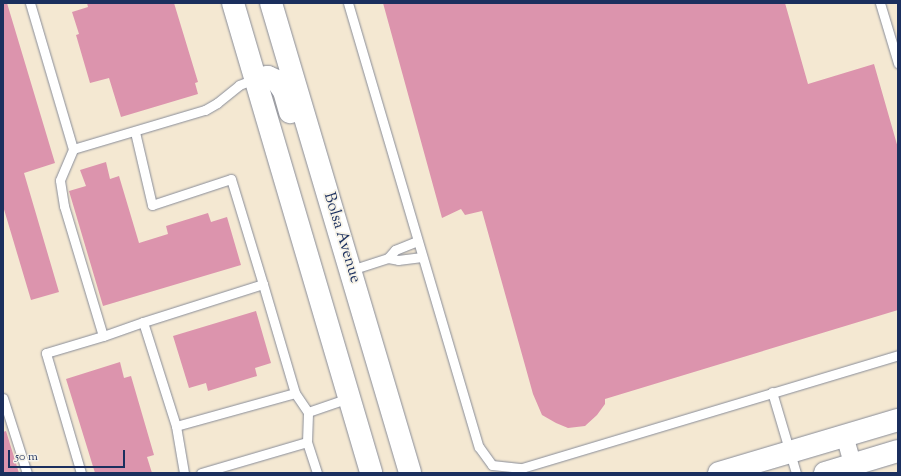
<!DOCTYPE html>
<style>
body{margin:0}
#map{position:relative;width:901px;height:476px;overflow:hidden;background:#f4e8d2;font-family:"Sorts Mill Goudy",serif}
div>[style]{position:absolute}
.building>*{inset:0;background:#dc94ad}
.roads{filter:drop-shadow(0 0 1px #888c98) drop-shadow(0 0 1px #888c98)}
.service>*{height:9px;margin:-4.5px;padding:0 4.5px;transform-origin:4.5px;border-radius:4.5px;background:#fff}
.minor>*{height:17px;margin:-8.5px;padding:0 8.5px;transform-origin:8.5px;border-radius:8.5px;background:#fff}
.secondary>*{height:22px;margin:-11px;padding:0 11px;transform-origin:11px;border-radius:11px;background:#fff}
span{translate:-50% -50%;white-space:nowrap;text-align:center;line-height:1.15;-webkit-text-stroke:3.5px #f7f3e8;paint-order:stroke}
.street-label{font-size:16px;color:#1b2f5e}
.frame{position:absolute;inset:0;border:4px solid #1b2f5e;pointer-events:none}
.scale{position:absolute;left:8px;top:450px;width:117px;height:18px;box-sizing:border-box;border:2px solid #1b2f5e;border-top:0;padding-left:5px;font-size:12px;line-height:14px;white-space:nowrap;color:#1b2f5e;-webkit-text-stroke:3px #f7f3e8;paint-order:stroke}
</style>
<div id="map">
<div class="building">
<i style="clip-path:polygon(3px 3px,7px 3px,55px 163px,24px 173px,59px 292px,31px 300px,3px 206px)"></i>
<i style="clip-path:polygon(87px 3px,174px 3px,198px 82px,195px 83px,198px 94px,121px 117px,109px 78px,90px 83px,76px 35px,79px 34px,72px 12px,88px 7px)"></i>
<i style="clip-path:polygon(383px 3px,785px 3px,808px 84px,874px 64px,898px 148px,898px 310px,605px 399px,605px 404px,597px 415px,585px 426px,568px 428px,556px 423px,542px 415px,533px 394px,482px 211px,465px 215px,461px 209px,442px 218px)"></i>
<i style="clip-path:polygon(106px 162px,110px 179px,119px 176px,139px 243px,168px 234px,166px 226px,208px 213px,211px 222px,227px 217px,241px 265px,103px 306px,69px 191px,86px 186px,80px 170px)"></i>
<i style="clip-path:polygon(256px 311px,271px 363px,255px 368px,257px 376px,208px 391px,206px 383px,189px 388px,173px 336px)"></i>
<i style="clip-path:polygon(120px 362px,124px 378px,131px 376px,154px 455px,147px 457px,152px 473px,95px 473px,66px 379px)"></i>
<i style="clip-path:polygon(6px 431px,19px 473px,3px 473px,3px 432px)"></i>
</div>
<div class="roads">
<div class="service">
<i style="left:30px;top:3px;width:152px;rotate:73.6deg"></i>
<i style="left:348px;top:3px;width:463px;rotate:73.6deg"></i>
<i style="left:479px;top:447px;width:22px;rotate:54deg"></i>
<i style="left:492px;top:465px;width:30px;rotate:6deg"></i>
<i style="left:522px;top:468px;width:393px;rotate:-16.7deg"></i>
<i style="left:880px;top:3px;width:63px;rotate:73.3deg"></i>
<i style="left:135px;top:132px;width:75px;rotate:76.9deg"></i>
<i style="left:152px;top:205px;width:83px;rotate:-18.2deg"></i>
<i style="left:231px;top:179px;width:110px;rotate:73.1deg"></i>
<i style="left:388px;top:258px;width:11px;rotate:-49deg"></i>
<i style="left:395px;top:250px;width:24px;rotate:-22deg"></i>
<i style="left:351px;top:270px;width:39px;rotate:-18deg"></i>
<i style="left:388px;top:258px;width:10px;rotate:11deg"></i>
<i style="left:398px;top:260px;width:24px;rotate:-7deg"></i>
<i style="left:143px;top:322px;width:109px;rotate:72.4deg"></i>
<i style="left:176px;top:426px;width:123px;rotate:-15.5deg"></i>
<i style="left:295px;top:393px;width:114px;rotate:-106.4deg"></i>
<i style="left:263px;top:284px;width:126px;rotate:162.4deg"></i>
<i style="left:143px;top:322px;width:42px;rotate:160.7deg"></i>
<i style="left:103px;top:336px;width:136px;rotate:-106.7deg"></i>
<i style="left:64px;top:206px;width:26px;rotate:-99deg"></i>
<i style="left:60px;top:180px;width:34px;rotate:-67deg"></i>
<i style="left:73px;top:149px;width:138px;rotate:-16.5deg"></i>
<i style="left:205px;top:110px;width:14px;rotate:-30deg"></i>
<i style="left:217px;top:103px;width:28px;rotate:-39deg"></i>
<i style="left:239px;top:85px;width:17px;rotate:-21deg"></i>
<i style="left:772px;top:392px;width:84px;rotate:73.5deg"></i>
<i style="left:295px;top:393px;width:23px;rotate:56deg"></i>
<i style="left:3px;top:398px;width:79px;rotate:72.3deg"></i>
<i style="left:176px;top:426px;width:48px;rotate:80.3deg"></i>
<i style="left:307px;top:442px;width:30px;rotate:-88deg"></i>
<i style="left:308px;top:412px;width:43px;rotate:-18.9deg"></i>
<i style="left:81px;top:473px;width:125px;rotate:-106.3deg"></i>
<i style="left:46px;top:353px;width:59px;rotate:-16.6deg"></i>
<i style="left:201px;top:473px;width:110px;rotate:-16.3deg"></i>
<i style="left:307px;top:442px;width:33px;rotate:72deg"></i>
</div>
<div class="minor">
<i style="left:844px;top:435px;width:40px;rotate:74deg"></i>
</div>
<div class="secondary">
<i style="left:233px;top:3px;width:490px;rotate:73.6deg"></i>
<i style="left:271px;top:3px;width:490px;rotate:73.5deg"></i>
<i style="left:255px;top:79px;width:13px;rotate:-9deg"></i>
<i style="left:268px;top:77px;width:10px;rotate:24deg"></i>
<i style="left:277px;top:81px;width:12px;rotate:55deg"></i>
<i style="left:284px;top:91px;width:22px;rotate:74deg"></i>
<i style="left:719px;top:473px;width:187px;rotate:-16.5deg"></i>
<i style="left:825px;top:473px;width:76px;rotate:-16.8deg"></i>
</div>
</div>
<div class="street-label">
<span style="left:341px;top:238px;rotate:73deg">Bolsa Avenue</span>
</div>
<div class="frame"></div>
<div class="scale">50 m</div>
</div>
